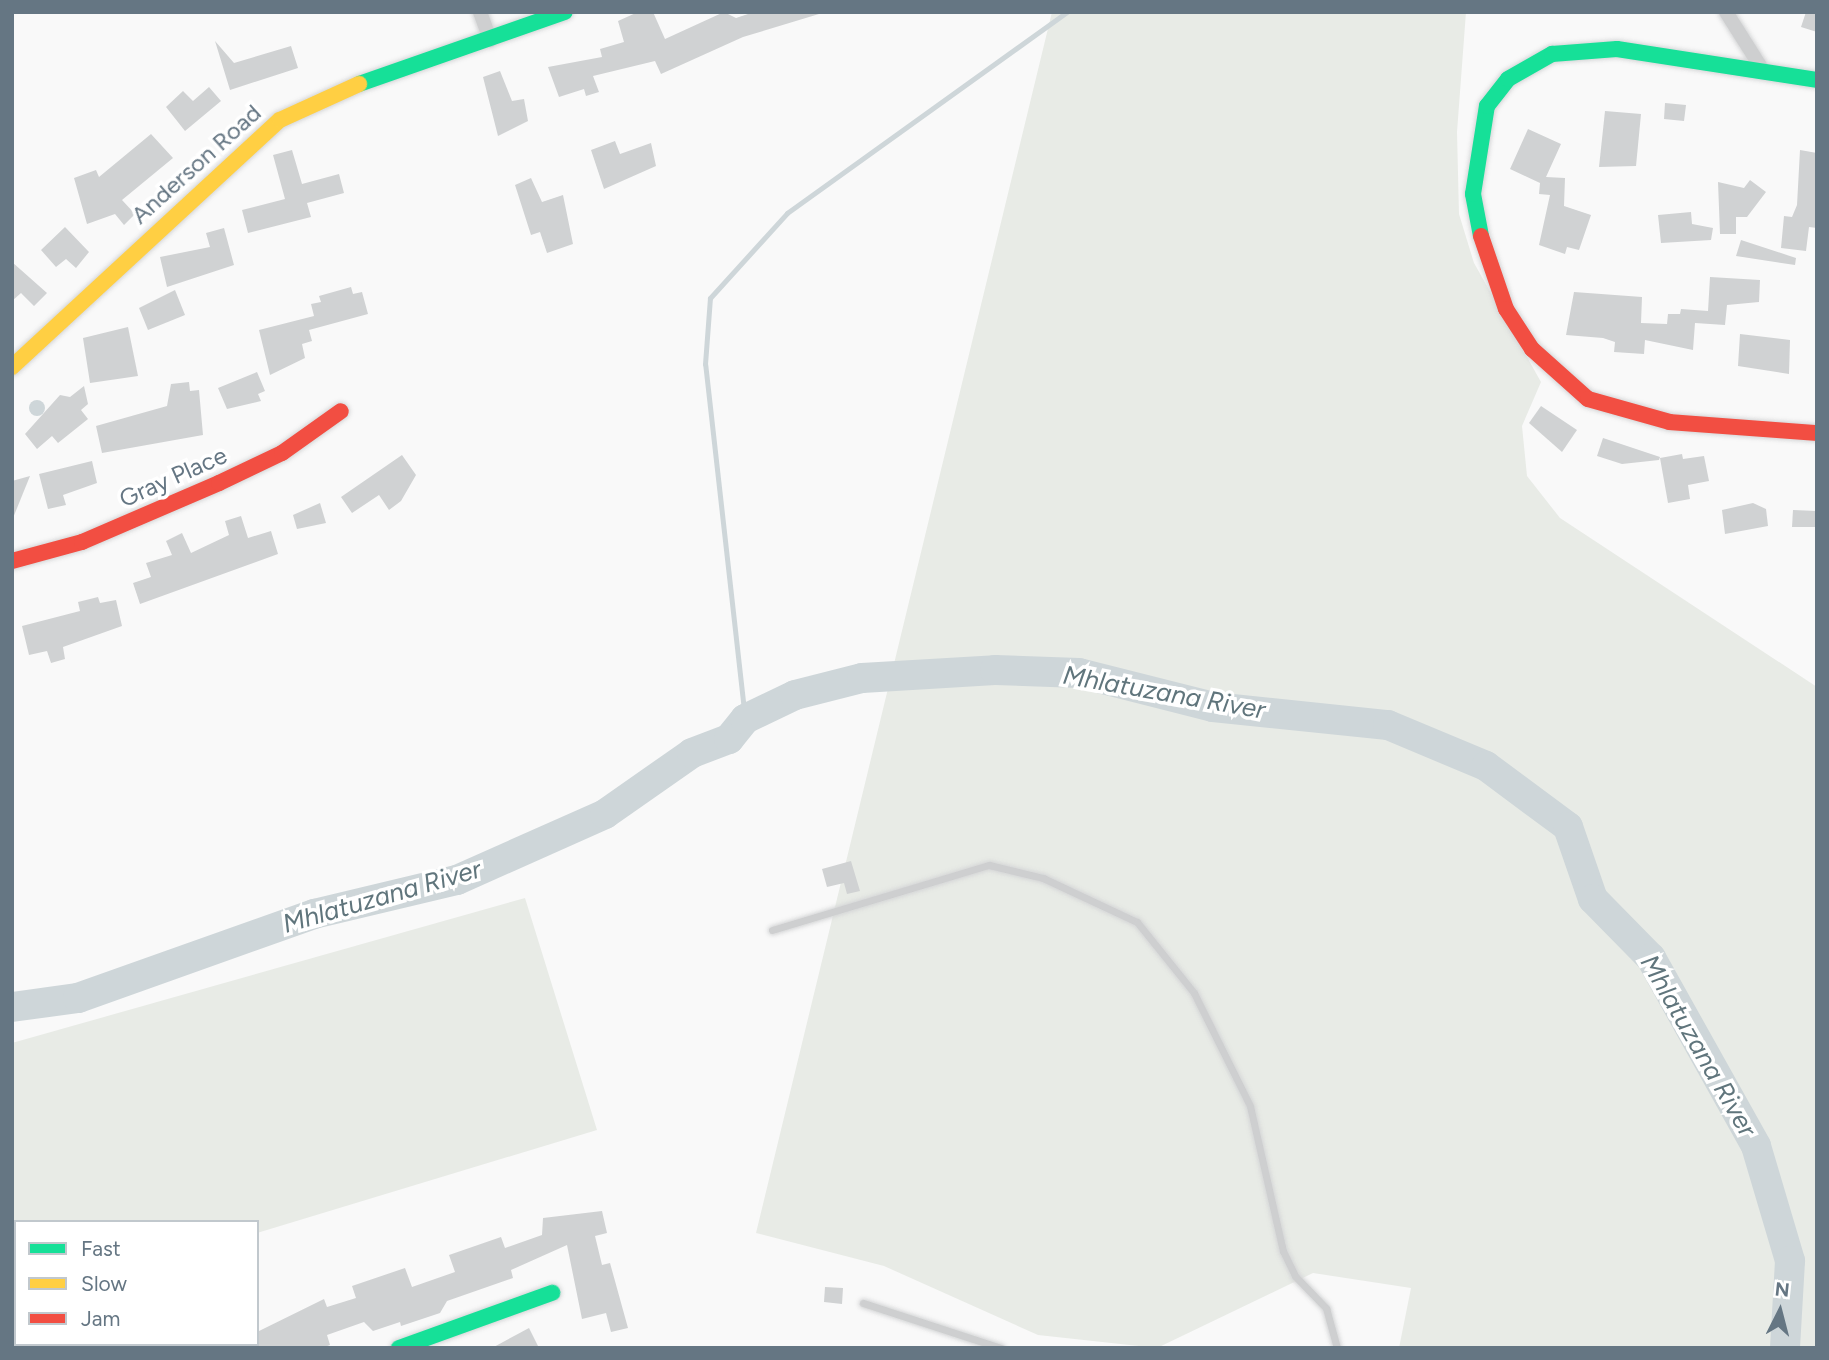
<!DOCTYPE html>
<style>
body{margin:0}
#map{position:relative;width:1829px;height:1360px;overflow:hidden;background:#f9f9f9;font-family:Figtree,sans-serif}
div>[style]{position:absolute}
.green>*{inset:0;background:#e8ebe6}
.water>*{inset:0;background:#ced6d9}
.round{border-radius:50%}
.stream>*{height:5px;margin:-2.5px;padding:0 2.5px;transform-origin:2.5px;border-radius:2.5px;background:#ced6d9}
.river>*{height:30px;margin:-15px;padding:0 15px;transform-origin:15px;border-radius:15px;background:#ced6d9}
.building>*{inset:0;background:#d0d2d3}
.roads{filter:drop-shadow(0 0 2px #d5d6d7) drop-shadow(0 0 2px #d5d6d7)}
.lane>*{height:7px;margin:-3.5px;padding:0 3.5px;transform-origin:3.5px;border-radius:3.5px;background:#cecfd0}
.street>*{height:14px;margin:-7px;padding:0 7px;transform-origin:7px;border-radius:7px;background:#cecfd0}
.fast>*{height:16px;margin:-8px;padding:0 8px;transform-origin:8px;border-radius:8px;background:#16e098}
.slow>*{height:16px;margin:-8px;padding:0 8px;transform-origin:8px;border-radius:8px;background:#ffcf43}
.jam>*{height:16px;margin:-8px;padding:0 8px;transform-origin:8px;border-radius:8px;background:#f24e42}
span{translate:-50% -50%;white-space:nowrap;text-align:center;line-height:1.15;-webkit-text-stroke:7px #fff;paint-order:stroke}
.street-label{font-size:24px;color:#657683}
.water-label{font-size:26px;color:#60757c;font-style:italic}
.frame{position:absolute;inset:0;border:14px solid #657683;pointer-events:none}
.legend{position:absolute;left:14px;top:1220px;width:245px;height:126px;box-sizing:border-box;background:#fff;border:2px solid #c1c8cd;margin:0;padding:9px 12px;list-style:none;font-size:21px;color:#657683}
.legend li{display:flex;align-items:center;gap:14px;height:35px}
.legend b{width:35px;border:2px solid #c1c8cd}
.north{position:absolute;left:1745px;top:1276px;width:70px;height:70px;-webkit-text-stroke:5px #fff;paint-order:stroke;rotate:6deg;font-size:19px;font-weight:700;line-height:28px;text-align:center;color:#657683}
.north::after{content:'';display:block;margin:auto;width:24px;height:32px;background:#657683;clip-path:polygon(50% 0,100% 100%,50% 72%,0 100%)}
</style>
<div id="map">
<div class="green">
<i style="clip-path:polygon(1052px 12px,1466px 12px,1457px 132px,1459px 214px,1474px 263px,1541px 382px,1522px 426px,1527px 476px,1560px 518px,1817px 687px,1817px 1348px,1399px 1348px,1411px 1288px,1313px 1273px,1157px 1348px,1038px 1335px,884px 1266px,756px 1233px)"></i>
<i style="clip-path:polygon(525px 898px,597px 1130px,257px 1233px,257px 1222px,16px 1222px,16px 1344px,63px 1344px,12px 1348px,12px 1043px)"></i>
</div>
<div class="water">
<i class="round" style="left:29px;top:400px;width:16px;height:16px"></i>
</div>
<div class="stream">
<i style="left:745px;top:719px;width:357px;rotate:-96.4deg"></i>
<i style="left:705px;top:364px;width:66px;rotate:-85.7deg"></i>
<i style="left:710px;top:298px;width:115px;rotate:-47.8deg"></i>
<i style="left:787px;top:213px;width:345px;rotate:-35.7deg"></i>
</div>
<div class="river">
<i style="left:12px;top:1007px;width:67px;rotate:-7.8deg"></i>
<i style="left:78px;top:998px;width:251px;rotate:-19.6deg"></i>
<i style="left:314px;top:914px;width:147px;rotate:-13.4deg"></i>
<i style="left:457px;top:880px;width:162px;rotate:-24deg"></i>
<i style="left:605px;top:814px;width:106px;rotate:-35deg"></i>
<i style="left:692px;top:753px;width:40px;rotate:-21deg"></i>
<i style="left:729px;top:739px;width:26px;rotate:-51deg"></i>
<i style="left:745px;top:719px;width:55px;rotate:-25.6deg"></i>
<i style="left:795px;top:695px;width:69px;rotate:-14.2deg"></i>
<i style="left:862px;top:678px;width:133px;rotate:-3.4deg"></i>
<i style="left:995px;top:670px;width:84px;rotate:2deg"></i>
<i style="left:1079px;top:673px;width:138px;rotate:14.2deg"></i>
<i style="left:1213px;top:707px;width:176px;rotate:5.9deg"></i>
<i style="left:1388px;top:725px;width:106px;rotate:22.7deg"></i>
<i style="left:1486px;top:766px;width:102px;rotate:36.6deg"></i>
<i style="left:1568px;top:827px;width:76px;rotate:70.9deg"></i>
<i style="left:1593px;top:899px;width:83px;rotate:45.5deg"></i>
<i style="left:1651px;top:958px;width:215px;rotate:60.8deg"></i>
<i style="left:1756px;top:1146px;width:120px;rotate:73.5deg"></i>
<i style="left:1790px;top:1261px;width:87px;rotate:93.3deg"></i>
</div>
<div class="building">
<i style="clip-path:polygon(638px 12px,653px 12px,665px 39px,724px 12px,736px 18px,754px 12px,819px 14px,743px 37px,661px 74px,655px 61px,593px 76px,599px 92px,586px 96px,584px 89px,559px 97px,548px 67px,602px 57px,600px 49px,624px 42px,618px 21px)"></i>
<i style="clip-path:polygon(1806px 12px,1817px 12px,1817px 32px,1801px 27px)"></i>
<i style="clip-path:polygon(215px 41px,234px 63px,291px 46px,298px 68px,230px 90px)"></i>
<i style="clip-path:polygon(500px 71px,512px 101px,524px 99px,528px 121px,498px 136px,483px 77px)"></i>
<i style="clip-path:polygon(209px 87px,221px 101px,185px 131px,166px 107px,183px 91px,193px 101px)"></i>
<i style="clip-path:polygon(1665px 103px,1686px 105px,1684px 121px,1664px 119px)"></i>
<i style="clip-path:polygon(1605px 111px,1641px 114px,1636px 166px,1599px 167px)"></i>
<i style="clip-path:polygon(1528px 129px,1561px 144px,1546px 177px,1565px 178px,1564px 206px,1591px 215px,1579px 250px,1567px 247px,1565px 254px,1539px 245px,1550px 195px,1539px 194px,1540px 183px,1510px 169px)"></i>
<i style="clip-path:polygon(151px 134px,173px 158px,122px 200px,135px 214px,124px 225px,115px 214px,87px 224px,74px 178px,96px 170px,99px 177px)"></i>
<i style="clip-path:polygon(615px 141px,620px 154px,651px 143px,656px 166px,604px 189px,591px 150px)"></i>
<i style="clip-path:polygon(292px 150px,302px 184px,339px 174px,344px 193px,307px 203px,311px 217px,248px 233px,242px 210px,285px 199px,273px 155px)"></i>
<i style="clip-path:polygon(1800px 150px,1817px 153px,1817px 228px,1809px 227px,1806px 251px,1781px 248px,1784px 216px,1792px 217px,1797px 205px)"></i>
<i style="clip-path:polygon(531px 178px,542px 202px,563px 195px,573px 244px,547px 253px,540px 232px,531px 235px,515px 185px)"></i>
<i style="clip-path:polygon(1750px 180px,1766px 192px,1747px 217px,1736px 217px,1736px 234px,1720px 234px,1718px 182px,1744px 188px)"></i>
<i style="clip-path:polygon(1691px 212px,1692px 224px,1713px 228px,1711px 240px,1661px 243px,1658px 215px)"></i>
<i style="clip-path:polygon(65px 227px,89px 252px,76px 268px,66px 259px,56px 267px,41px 250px)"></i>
<i style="clip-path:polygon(224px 228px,234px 265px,167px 287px,160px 257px,210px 247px,206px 233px)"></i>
<i style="clip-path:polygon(1741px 240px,1796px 258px,1795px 265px,1736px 256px)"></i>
<i style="clip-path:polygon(12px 262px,47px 293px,34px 306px,21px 293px,12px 301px)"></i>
<i style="clip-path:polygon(1710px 277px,1760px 280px,1759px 302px,1727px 305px,1725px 325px,1695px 323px,1693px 350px,1645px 340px,1644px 354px,1614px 352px,1615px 342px,1603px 338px,1566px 335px,1574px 292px,1642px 297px,1641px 323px,1667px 324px,1668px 314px,1680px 314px,1681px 309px,1708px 311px)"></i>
<i style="clip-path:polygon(351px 287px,353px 294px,362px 292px,368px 314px,309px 330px,312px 341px,302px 344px,305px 358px,270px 375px,259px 330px,314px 316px,311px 304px,321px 302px,319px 296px)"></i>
<i style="clip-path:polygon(175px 290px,185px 315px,148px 330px,139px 308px)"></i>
<i style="clip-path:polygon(128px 327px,138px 376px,90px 383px,83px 338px)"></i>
<i style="clip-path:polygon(1740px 334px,1790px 340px,1789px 374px,1738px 366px)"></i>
<i style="clip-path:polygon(257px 372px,265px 391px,258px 394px,261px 401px,227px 409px,218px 388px)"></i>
<i style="clip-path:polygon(189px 382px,190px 391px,199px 390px,203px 435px,102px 453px,96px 426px,167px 406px,171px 384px)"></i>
<i style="clip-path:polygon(84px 386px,88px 404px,81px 410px,88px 419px,58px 443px,52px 436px,37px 449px,25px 434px,60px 395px,70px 397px)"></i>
<i style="clip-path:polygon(1541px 406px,1577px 430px,1562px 452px,1529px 423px)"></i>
<i style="clip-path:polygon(1603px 438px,1660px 457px,1659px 460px,1622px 464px,1597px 456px)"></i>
<i style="clip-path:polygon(1682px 454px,1683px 459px,1704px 456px,1709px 481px,1688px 485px,1690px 499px,1668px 503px,1660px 458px)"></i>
<i style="clip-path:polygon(402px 455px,416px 475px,401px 501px,389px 510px,379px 495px,352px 513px,341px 497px)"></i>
<i style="clip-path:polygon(92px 461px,97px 483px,63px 495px,66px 505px,48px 509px,39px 474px)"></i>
<i style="clip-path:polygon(30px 476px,13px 518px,12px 518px,12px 481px)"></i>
<i style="clip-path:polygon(320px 503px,326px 523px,297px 529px,293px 515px)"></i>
<i style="clip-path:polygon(1753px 503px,1766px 509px,1768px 526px,1725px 534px,1722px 510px)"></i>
<i style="clip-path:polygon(1793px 510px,1817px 511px,1817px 527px,1792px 527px)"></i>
<i style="clip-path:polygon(241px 516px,248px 538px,271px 531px,278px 554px,140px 604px,133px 583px,151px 577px,146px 563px,172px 555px,166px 541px,182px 533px,191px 553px,229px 535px,225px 521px)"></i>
<i style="clip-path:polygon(98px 597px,100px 603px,116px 600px,122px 626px,63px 647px,65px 659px,51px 663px,47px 651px,29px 655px,22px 626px,80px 611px,78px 602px)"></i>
<i style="clip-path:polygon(851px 861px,860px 891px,847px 894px,844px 883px,827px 887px,822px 869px)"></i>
<i style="clip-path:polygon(602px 1211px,607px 1233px,595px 1236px,602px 1265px,610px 1263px,628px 1328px,611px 1332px,606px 1313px,582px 1319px,567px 1245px,511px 1270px,513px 1278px,447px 1301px,440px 1313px,401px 1326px,400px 1322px,373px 1331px,364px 1322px,327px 1335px,330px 1345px,322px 1348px,257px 1348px,257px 1332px,324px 1299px,327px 1307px,356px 1298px,352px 1286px,405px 1268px,412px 1287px,455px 1272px,449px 1255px,501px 1237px,505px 1248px,542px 1235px,543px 1218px)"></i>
<i style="clip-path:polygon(825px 1287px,843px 1288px,842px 1304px,824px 1302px)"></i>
<i style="clip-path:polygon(529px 1328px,539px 1348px,492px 1348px)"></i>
</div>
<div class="roads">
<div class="lane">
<i style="left:772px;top:930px;width:227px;rotate:-16.7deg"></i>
<i style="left:989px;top:865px;width:56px;rotate:13.5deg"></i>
<i style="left:1043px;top:878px;width:104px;rotate:25.1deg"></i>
<i style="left:1137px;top:922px;width:91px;rotate:51.2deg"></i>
<i style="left:1194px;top:993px;width:126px;rotate:63.6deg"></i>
<i style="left:1250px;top:1106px;width:149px;rotate:77.2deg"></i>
<i style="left:1283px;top:1251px;width:28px;rotate:64deg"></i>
<i style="left:1295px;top:1276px;width:45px;rotate:45.9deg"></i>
<i style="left:1326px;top:1308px;width:41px;rotate:74.6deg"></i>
<i style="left:863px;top:1303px;width:145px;rotate:18.1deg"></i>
</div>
<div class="street">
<i style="left:480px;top:12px;width:30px;rotate:70deg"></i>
<i style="left:1726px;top:12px;width:67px;rotate:57.7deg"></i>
</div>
<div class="fast">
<i style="left:359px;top:84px;width:218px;rotate:-19.3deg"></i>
<i style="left:1481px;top:236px;width:43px;rotate:-100.8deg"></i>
<i style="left:1473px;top:194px;width:89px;rotate:-81deg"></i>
<i style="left:1487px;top:106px;width:34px;rotate:-52deg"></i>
<i style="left:1508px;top:79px;width:51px;rotate:-29.6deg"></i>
<i style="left:1552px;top:54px;width:65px;rotate:-4.4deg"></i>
<i style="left:1617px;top:49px;width:202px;rotate:8.8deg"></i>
<i style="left:399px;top:1348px;width:163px;rotate:-19.8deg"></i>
</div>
<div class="slow">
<i style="left:12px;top:367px;width:364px;rotate:-42.7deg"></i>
<i style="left:280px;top:120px;width:87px;rotate:-24.5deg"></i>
</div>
<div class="jam">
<i style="left:1481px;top:236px;width:77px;rotate:71.1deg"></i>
<i style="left:1506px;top:309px;width:48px;rotate:57deg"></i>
<i style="left:1532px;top:349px;width:75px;rotate:41.8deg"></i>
<i style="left:1588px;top:399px;width:85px;rotate:15.7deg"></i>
<i style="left:1670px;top:422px;width:147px;rotate:4.3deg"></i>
<i style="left:12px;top:561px;width:73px;rotate:-15.2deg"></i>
<i style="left:82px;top:542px;width:149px;rotate:-23.3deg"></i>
<i style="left:219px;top:483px;width:70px;rotate:-25.5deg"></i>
<i style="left:282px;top:453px;width:72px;rotate:-35.4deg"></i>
</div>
</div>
<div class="street-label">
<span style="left:196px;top:164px;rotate:-42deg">Anderson Road</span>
<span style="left:173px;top:477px;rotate:-24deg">Gray Place</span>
</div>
<div class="water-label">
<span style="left:1164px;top:693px;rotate:10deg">Mhlatuzana River</span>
<span style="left:382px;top:897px;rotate:-16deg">Mhlatuzana River</span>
<span style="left:1698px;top:1046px;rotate:60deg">Mhlatuzana River</span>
</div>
<div class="frame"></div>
<ul class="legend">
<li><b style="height:9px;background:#16e098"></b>Fast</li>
<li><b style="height:9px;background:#ffcf43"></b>Slow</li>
<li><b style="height:9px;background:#f24e42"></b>Jam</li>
</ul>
<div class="north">N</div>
</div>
